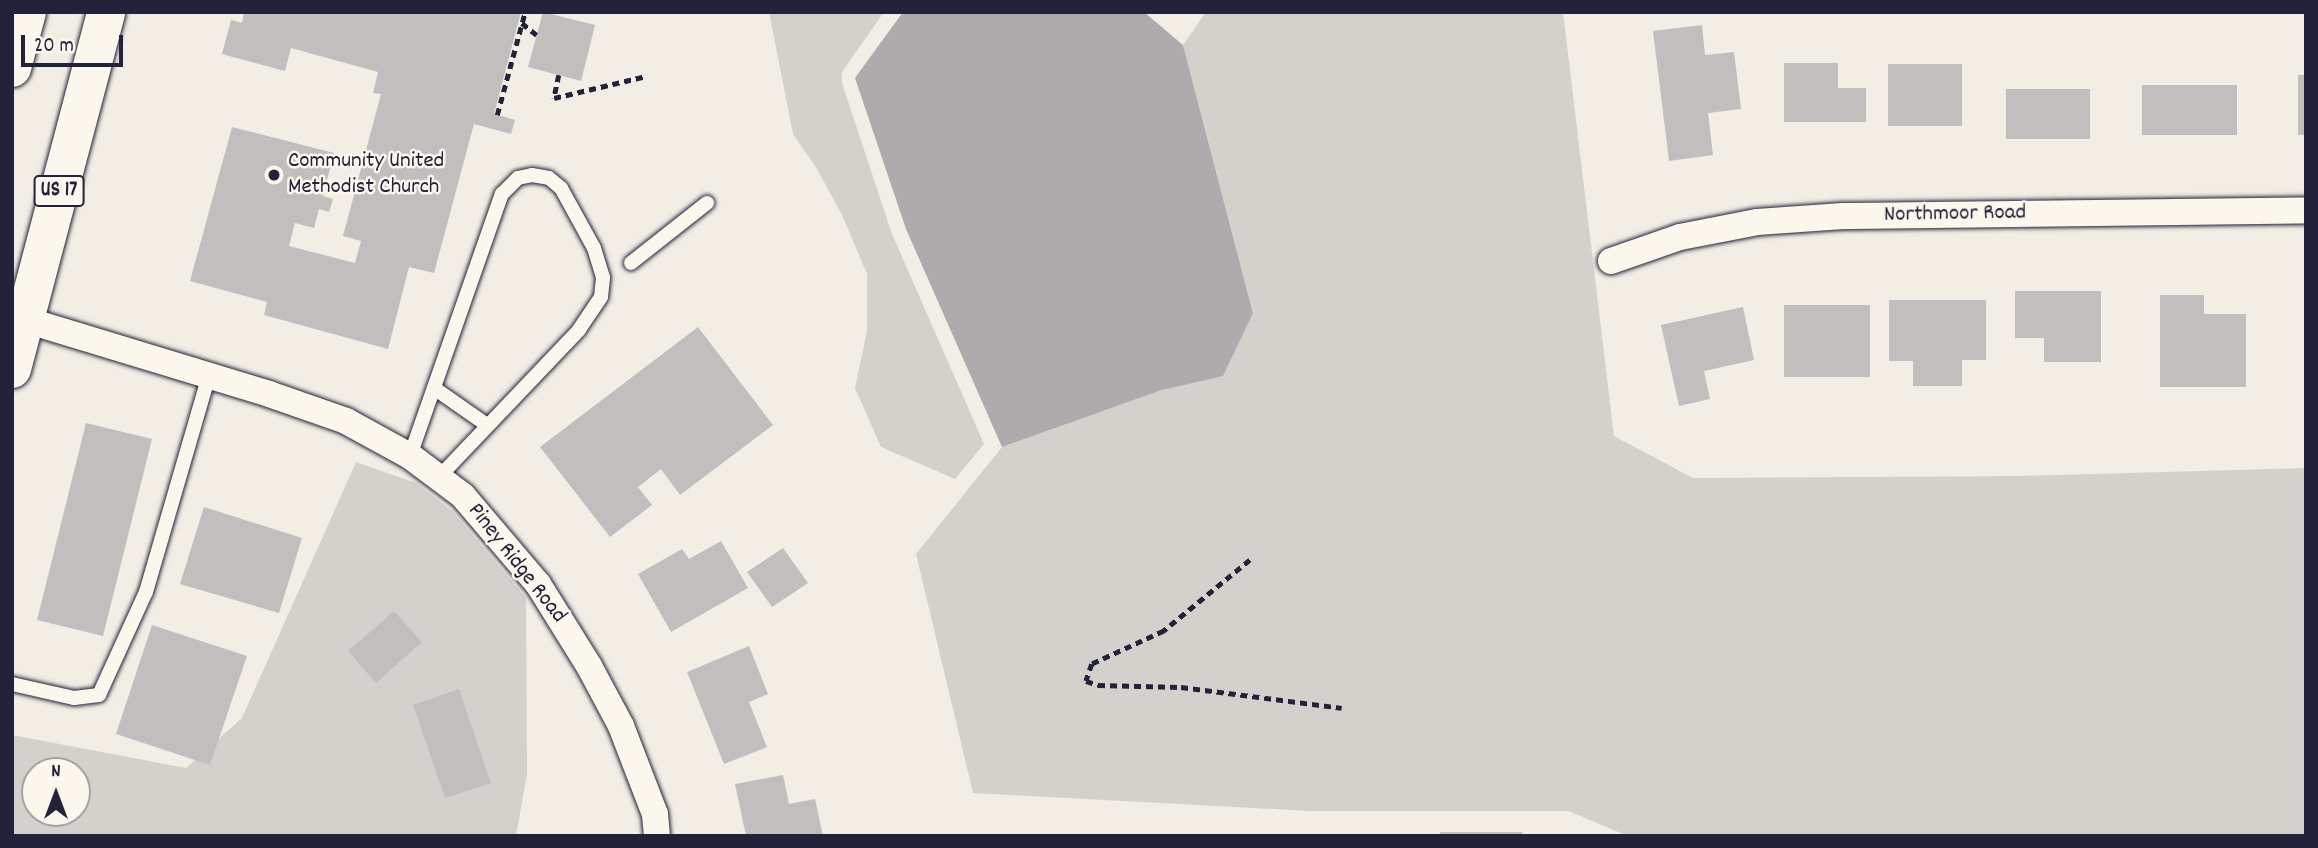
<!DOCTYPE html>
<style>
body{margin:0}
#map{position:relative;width:2318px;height:848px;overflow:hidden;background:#f2eee5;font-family:Dekko,sans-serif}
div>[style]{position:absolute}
.green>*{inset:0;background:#d4d1cc}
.water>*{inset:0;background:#aeabad}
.building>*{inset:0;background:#c2bebe}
.path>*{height:4.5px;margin-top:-2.25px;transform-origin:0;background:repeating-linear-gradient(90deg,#22223b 0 7px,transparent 0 12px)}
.roads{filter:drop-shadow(0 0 2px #22223b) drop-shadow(0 0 2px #22223b)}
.service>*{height:14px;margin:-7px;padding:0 7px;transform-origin:7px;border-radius:7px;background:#fbf7ec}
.minor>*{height:26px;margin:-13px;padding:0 13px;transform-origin:13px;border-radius:13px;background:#fbf7ec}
.primary>*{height:38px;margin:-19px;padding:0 19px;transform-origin:19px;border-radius:19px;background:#fbf7ec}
.dots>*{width:19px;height:19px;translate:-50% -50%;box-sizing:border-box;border:4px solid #fbf7ec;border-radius:50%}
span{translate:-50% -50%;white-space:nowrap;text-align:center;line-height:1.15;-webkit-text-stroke:5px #fbf7ec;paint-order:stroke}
.shield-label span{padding:2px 5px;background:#fbf7ec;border:2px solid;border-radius:5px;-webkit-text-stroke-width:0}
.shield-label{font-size:21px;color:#22223b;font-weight:700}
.poi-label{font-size:23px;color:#22223b}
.left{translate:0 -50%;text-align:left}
.street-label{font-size:23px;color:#22223b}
.frame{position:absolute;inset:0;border:14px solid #22223b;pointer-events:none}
.north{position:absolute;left:21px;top:757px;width:70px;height:70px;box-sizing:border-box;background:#fbf7ec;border:2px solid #a4a2a5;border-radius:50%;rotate:0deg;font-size:19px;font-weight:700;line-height:28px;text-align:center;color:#22223b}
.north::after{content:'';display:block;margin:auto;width:24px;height:32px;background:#22223b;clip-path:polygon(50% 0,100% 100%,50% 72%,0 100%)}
.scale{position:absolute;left:21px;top:35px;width:102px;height:32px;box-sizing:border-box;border:4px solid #22223b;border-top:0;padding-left:9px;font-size:21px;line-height:24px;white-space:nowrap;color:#22223b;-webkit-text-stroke:5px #fbf7ec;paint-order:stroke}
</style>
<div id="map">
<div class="green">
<i style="clip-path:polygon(769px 12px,884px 12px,842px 72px,842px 83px,892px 234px,984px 444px,955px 479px,881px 447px,855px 388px,867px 331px,867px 274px,843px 217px,817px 169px,793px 134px)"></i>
<i style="clip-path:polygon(1206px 12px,1563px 12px,1614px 436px,1693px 478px,2020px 476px,2306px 468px,2306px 836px,1628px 836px,1568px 811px,1310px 811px,973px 793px,916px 554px,1002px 447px,1162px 390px,1223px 375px,1253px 312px,1183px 45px)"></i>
<i style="clip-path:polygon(evenodd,356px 462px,416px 483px,452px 511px,526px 598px,527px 774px,516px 836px,12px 836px,12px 735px,186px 768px,242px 718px,356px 462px,35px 771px,77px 771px,77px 813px,35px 813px,35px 771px)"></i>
</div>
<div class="water">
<i style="clip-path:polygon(903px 12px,1144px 12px,1183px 45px,1253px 313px,1223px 376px,1162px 390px,1002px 447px,906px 229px,855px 78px)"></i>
</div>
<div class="building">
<i style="clip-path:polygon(244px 12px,521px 12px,494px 114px,515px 120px,511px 134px,474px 124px,434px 273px,409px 267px,388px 349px,264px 315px,267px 302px,190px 281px,232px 127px,334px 153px,323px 196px,333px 199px,329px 212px,319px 209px,314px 228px,295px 223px,289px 246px,355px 263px,361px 241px,343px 236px,381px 94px,373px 93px,378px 72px,291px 48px,285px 71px,222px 54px,231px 20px,242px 23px)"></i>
<i style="clip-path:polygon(543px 12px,595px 25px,581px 81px,528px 67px)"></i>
<i style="clip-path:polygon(1702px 25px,1705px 55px,1734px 52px,1741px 109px,1708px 113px,1713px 155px,1669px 161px,1653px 31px)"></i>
<i style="clip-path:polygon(1784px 63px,1838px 63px,1838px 88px,1866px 88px,1866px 122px,1784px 122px)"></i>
<i style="clip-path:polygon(1888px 64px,1962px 64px,1962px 126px,1888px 126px)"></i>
<i style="clip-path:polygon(2298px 75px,2306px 75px,2306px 135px,2298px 135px)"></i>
<i style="clip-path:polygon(2142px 85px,2237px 85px,2237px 135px,2142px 135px)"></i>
<i style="clip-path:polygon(2006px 89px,2090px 89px,2090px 139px,2006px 139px)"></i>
<i style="clip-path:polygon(2015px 291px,2101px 291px,2101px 362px,2044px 362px,2044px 338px,2015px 338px)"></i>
<i style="clip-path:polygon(2160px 295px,2204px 295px,2204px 314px,2246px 314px,2246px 387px,2160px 387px)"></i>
<i style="clip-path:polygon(1889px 300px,1986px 300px,1986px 360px,1962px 360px,1962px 386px,1913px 386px,1913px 361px,1889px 361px)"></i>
<i style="clip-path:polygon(1784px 305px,1870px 305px,1870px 377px,1784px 377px)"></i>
<i style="clip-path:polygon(1743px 307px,1754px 360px,1704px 371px,1710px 399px,1679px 406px,1661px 325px)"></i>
<i style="clip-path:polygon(698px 327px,773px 425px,680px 495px,661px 469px,638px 487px,652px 505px,610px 537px,540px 447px)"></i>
<i style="clip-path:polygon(86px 423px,152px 439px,103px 636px,37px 620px)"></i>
<i style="clip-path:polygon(204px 507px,302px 538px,279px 613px,180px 584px)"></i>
<i style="clip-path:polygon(721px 541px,748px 588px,671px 632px,638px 574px,682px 549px,689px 559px)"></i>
<i style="clip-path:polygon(783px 548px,808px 583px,772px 607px,747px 572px)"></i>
<i style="clip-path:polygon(394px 611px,422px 642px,376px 683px,348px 651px)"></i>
<i style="clip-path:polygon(152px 625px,247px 656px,210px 765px,116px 734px)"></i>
<i style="clip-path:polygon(749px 646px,768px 694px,749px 702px,767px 747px,724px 764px,687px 672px)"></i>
<i style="clip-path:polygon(459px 689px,491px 783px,445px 798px,413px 705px)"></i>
<i style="clip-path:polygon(783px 775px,789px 804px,815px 799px,823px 836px,746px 836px,735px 784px)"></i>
<i style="clip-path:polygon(1440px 832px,1522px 832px,1522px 836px,1440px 836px)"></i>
</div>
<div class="path">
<i style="left:522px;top:23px;width:19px;rotate:39deg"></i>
<i style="left:559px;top:75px;width:24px;rotate:102deg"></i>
<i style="left:554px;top:98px;width:95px;rotate:-13.4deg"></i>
<i style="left:497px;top:115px;width:107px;rotate:-74.8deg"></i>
<i style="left:1250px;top:560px;width:112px;rotate:140.5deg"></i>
<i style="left:1164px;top:631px;width:79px;rotate:155.4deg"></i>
<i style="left:1092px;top:664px;width:18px;rotate:109deg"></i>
<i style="left:1086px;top:681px;width:13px;rotate:18deg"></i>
<i style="left:1098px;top:685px;width:83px;rotate:1.4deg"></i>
<i style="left:1181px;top:687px;width:162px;rotate:7.4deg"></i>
</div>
<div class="roads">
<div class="service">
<i style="left:631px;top:263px;width:97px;rotate:-38.3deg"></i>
<i style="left:434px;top:388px;width:65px;rotate:34.9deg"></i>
<i style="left:410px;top:456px;width:278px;rotate:-70.7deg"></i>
<i style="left:502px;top:194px;width:23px;rotate:-45deg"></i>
<i style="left:518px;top:178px;width:14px;rotate:-12deg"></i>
<i style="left:532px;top:175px;width:17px;rotate:10deg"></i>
<i style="left:549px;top:178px;width:16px;rotate:40deg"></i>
<i style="left:561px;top:188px;width:68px;rotate:61.2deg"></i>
<i style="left:594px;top:248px;width:31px;rotate:73deg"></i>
<i style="left:603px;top:278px;width:19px;rotate:96deg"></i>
<i style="left:601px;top:297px;width:40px;rotate:124deg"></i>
<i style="left:579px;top:330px;width:203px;rotate:133.6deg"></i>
<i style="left:12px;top:684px;width:64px;rotate:12.7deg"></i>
<i style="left:74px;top:698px;width:25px;rotate:-7deg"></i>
<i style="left:99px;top:695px;width:113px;rotate:-65.5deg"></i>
<i style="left:146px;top:592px;width:226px;rotate:-73.8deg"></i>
</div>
<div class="minor">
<i style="left:1611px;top:261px;width:73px;rotate:-19.2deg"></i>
<i style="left:1680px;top:237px;width:78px;rotate:-11deg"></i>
<i style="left:1757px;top:222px;width:86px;rotate:-4deg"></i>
<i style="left:1843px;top:216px;width:463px;rotate:-0.7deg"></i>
<i style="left:26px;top:320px;width:254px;rotate:16.9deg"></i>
<i style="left:269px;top:394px;width:82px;rotate:19.3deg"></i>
<i style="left:346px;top:421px;width:73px;rotate:28.7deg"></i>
<i style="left:410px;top:456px;width:66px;rotate:37deg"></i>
<i style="left:463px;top:496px;width:116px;rotate:49.6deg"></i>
<i style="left:538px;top:584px;width:97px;rotate:58.1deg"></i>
<i style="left:589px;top:666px;width:68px;rotate:61.9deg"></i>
<i style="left:621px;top:726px;width:94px;rotate:68.9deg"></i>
<i style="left:655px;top:814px;width:22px;rotate:85deg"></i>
</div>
<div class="primary">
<i style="left:12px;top:68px;width:58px;rotate:-75deg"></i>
<i style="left:12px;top:369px;width:369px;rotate:-75.2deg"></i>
</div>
</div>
<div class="dots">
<i style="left:274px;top:175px;background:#22223b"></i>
</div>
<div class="shield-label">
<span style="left:59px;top:191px">US 17</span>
</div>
<div class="poi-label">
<span class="left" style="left:288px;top:175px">Community United<br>Methodist Church</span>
</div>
<div class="street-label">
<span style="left:1955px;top:215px;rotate:-1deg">Northmoor Road</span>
<span style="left:516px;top:564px;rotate:52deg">Piney Ridge Road</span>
</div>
<div class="frame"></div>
<div class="north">N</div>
<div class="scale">20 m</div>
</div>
